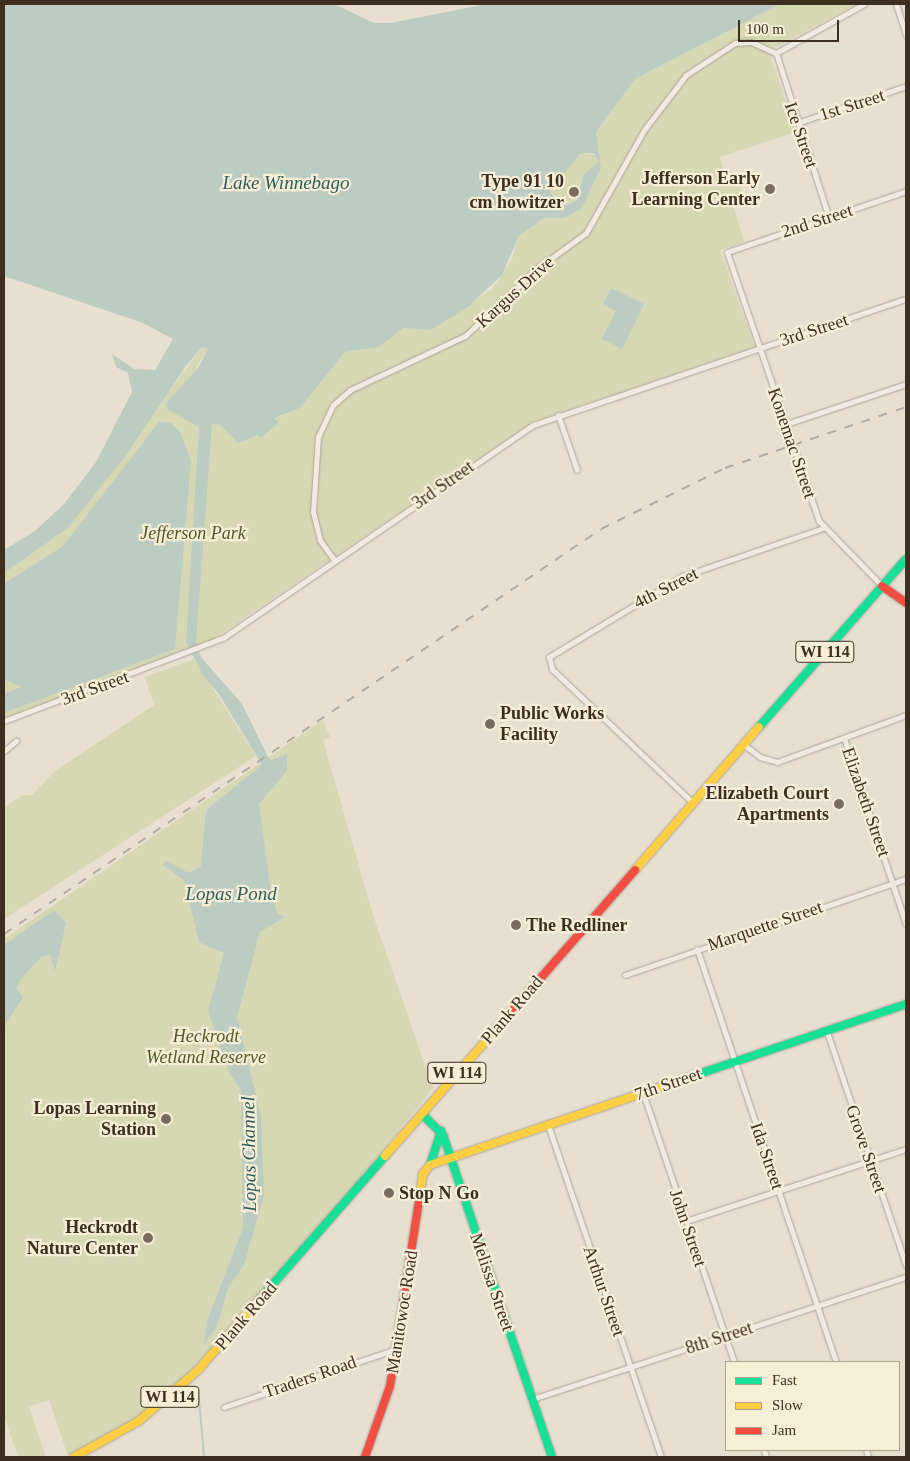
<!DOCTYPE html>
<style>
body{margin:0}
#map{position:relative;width:910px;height:1461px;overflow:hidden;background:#e7e0d1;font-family:"Times New Roman",serif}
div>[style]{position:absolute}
.green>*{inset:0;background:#d6d7b3}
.water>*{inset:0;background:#bcccc2}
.stream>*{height:2px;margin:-1px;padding:0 1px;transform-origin:1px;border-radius:1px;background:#bcccc2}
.roads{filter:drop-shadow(0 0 1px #ada599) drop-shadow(0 0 1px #ada599)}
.street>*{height:5px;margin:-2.5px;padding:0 2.5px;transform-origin:2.5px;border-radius:2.5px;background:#efebe3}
.fast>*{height:8px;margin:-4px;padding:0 4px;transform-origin:4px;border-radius:4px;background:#16e098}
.slow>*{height:8px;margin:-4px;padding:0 4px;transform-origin:4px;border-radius:4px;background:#ffcf43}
.jam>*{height:8px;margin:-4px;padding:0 4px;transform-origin:4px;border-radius:4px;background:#f24e42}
.rail>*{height:2px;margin-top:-1px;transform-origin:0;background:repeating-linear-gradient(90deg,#afaaa2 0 9px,transparent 0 18px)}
.dots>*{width:14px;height:14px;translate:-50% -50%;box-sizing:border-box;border:2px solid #f7eed8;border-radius:50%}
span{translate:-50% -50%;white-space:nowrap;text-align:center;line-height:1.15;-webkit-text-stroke:4.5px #f7eed8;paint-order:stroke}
.shield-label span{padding:1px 4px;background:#f7eed8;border:1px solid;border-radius:4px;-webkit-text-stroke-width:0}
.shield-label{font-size:16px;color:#3d2e20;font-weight:700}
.street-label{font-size:18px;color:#3d2e20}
.poi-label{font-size:18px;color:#3d2e20;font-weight:700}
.right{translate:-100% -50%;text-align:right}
.left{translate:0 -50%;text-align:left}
.park-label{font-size:18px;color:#4d5a26;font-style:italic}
.water-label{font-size:19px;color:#2f5d5a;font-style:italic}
.frame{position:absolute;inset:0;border:5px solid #3d2e20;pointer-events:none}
.legend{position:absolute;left:725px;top:1361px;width:175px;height:90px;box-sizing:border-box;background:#f7eed8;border:1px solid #ada18e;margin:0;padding:6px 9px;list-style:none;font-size:15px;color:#3d2e20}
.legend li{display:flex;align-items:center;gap:10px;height:25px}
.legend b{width:25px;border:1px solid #ada18e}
.scale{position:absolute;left:738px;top:20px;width:101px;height:22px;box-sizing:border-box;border:2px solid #3d2e20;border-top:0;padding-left:6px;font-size:15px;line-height:18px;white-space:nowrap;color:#3d2e20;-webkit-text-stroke:4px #f7eed8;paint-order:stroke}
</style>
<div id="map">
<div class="green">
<i style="clip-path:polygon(780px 4px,856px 4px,773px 49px,771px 58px,796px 132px,720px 157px,744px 242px,720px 250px,755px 347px,533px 422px,199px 649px,4px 718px,4px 573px,68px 528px,202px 347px,208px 348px,196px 368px,216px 423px,254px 437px,275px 419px,300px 408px,345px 352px,379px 347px,403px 328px,431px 330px,492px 289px,511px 261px,519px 236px,544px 218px,565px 218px,582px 208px,601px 168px,596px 132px,635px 79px)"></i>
<i style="clip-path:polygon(581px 153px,597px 155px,599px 164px,580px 183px,577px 200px,567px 205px,555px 204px,550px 190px)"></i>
<i style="clip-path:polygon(737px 175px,745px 204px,736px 207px,726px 180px)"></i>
<i style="clip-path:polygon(194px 659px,256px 756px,4px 919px,4px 808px,22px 795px,32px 795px,55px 771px,154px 705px,145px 677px)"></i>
<i style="clip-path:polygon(323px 720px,330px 737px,323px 740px,373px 915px,433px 1088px,364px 1175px,185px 1377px,140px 1416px,68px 1456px,49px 1400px,29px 1407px,46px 1457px,18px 1457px,4px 1416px,4px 939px)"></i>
</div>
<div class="water">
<i style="clip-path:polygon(evenodd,4px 4px,334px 4px,374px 23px,391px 23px,487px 4px,780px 4px,635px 79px,596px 132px,601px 168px,582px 208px,565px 218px,544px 218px,519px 236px,502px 275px,469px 306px,431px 330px,403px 328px,379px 347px,345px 352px,300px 408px,275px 418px,278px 423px,261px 438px,258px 435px,238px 443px,219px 424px,212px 424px,196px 642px,201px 657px,242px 704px,268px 757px,272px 760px,287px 754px,287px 771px,259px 804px,271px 892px,277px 913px,285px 917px,260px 932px,237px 1017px,261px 1117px,264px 1195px,244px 1265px,228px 1288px,217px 1326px,204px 1345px,207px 1321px,243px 1228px,241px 1090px,230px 1074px,208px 1011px,224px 953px,199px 942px,184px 880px,163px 865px,166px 861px,189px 873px,201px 866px,206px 810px,262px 765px,219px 694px,204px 677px,186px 642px,199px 427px,167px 409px,166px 403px,197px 370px,208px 348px,202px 347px,186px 366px,126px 455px,68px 528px,4px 573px,4px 550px,35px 531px,64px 504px,96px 462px,132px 392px,128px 373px,116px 367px,112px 354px,134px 369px,155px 370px,173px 339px,143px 323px,4px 276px,4px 4px,581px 153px,594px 153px,599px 162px,583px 175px,577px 200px,567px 205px,555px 204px,550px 190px,581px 153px)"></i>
<i style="clip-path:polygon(611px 288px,644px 304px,622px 349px,602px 339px,616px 311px,603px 304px)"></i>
<i style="clip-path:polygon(159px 422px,171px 423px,180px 432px,191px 461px,175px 649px,4px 713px,4px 694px,21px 687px,4px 679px,4px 584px,63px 546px)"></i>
<i style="clip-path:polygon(54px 910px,66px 923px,55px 971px,50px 954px,41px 957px,19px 981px,17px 989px,23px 997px,4px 1027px,4px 945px)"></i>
</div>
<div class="stream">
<i style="left:198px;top:1388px;width:69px;rotate:85deg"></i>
</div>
<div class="roads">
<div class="street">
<i style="left:896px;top:4px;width:33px;rotate:72deg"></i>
<i style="left:776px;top:53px;width:173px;rotate:72.2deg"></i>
<i style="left:776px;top:53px;width:101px;rotate:-29.1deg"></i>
<i style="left:797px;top:123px;width:115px;rotate:-18.7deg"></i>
<i style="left:558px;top:415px;width:58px;rotate:70.9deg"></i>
<i style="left:786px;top:424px;width:126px;rotate:-18.4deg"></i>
<i style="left:335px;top:561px;width:26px;rotate:-126deg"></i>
<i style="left:320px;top:540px;width:29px;rotate:-104deg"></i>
<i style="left:313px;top:512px;width:75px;rotate:-86.2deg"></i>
<i style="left:318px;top:437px;width:35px;rotate:-65deg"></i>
<i style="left:333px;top:405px;width:23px;rotate:-41deg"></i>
<i style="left:350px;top:390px;width:127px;rotate:-25.2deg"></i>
<i style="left:465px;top:336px;width:101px;rotate:-43deg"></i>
<i style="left:539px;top:267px;width:58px;rotate:-35.9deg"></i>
<i style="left:586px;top:233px;width:118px;rotate:-60.6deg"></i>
<i style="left:644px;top:130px;width:69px;rotate:-52.6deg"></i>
<i style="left:686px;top:75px;width:59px;rotate:-33.1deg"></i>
<i style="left:735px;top:43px;width:16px;rotate:-4deg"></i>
<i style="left:751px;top:42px;width:27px;rotate:24deg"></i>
<i style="left:882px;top:586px;width:91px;rotate:-134.1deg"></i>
<i style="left:819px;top:521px;width:284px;rotate:-108.9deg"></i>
<i style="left:727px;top:252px;width:189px;rotate:-18.8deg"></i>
<i style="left:4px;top:721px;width:234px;rotate:-20.8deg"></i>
<i style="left:223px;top:638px;width:376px;rotate:-34.5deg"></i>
<i style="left:533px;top:425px;width:394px;rotate:-18.7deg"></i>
<i style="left:844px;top:738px;width:196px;rotate:71.6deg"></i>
<i style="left:743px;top:744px;width:21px;rotate:37deg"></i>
<i style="left:760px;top:757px;width:18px;rotate:16deg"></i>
<i style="left:777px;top:762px;width:137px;rotate:-20deg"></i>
<i style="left:4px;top:751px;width:16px;rotate:-40deg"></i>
<i style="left:692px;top:802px;width:193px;rotate:-136.5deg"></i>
<i style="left:552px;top:669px;width:12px;rotate:-104deg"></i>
<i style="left:549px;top:657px;width:157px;rotate:-31.2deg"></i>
<i style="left:683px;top:576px;width:148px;rotate:-18.9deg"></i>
<i style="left:697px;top:949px;width:436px;rotate:71.4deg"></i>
<i style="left:625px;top:975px;width:297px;rotate:-18.9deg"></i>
<i style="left:827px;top:1032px;width:247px;rotate:71.3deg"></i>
<i style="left:643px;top:1093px;width:284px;rotate:71.3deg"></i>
<i style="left:548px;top:1125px;width:351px;rotate:71.2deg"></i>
<i style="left:686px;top:1221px;width:231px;rotate:-18.1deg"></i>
<i style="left:532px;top:1399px;width:393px;rotate:-18.1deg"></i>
<i style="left:224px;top:1407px;width:182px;rotate:-18.6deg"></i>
<i style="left:764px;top:1450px;width:7px;rotate:74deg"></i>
<i style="left:866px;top:1450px;width:7px;rotate:74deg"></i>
</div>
<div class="fast">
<i style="left:759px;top:727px;width:223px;rotate:-48.8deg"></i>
<i style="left:666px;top:1085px;width:253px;rotate:-18.6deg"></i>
<i style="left:422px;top:1114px;width:30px;rotate:45deg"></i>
<i style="left:443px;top:1135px;width:340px;rotate:71.3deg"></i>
<i style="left:430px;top:1165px;width:36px;rotate:-72deg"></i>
<i style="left:259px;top:1300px;width:191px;rotate:-48.8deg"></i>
</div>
<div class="slow">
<i style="left:635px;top:870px;width:189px;rotate:-49.1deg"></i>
<i style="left:385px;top:1156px;width:190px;rotate:-48.8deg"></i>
<i style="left:419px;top:1201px;width:27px;rotate:-82deg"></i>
<i style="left:423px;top:1174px;width:11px;rotate:-52deg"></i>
<i style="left:430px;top:1165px;width:249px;rotate:-18.7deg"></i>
<i style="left:74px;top:1457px;width:74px;rotate:-29deg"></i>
<i style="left:139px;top:1421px;width:78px;rotate:-40.8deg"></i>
<i style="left:198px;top:1370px;width:93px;rotate:-48.9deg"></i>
</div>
<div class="jam">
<i style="left:882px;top:586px;width:29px;rotate:35deg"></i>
<i style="left:510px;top:1013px;width:190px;rotate:-48.8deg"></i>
<i style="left:365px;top:1457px;width:75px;rotate:-70.6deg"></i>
<i style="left:390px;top:1386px;width:187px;rotate:-81.1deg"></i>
</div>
</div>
<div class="rail">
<i style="left:4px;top:934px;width:721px;rotate:-34.15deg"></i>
<i style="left:601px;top:529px;width:138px;rotate:-26.2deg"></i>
<i style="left:725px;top:468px;width:191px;rotate:-18.6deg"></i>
</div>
<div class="dots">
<i style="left:770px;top:189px;background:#786c5e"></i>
<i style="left:574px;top:192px;background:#786c5e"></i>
<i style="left:490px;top:724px;background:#786c5e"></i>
<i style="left:839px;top:804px;background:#786c5e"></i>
<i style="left:516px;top:925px;background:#786c5e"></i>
<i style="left:166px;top:1119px;background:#786c5e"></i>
<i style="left:389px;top:1193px;background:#786c5e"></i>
<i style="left:148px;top:1238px;background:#786c5e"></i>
</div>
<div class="shield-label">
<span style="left:825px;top:652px">WI 114</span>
<span style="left:457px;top:1073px">WI 114</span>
<span style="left:170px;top:1397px">WI 114</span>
</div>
<div class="street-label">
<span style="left:852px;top:105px;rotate:-18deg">1st Street</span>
<span style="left:801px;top:135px;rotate:71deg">Ice Street</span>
<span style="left:817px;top:221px;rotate:-18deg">2nd Street</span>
<span style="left:515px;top:292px;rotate:-42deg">Kargus Drive</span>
<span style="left:814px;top:330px;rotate:-18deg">3rd Street</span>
<span style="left:792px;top:443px;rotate:71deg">Konemac Street</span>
<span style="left:443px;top:485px;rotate:-35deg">3rd Street</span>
<span style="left:666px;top:588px;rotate:-27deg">4th Street</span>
<span style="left:95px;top:688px;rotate:-20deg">3rd Street</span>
<span style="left:866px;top:802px;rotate:71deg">Elizabeth Street</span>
<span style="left:765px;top:926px;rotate:-19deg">Marquette Street</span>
<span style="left:512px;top:1010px;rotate:-49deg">Plank Road</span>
<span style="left:668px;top:1084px;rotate:-19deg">7th Street</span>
<span style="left:866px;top:1149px;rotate:71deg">Grove Street</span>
<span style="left:767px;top:1156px;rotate:71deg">Ida Street</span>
<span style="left:688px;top:1228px;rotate:71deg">John Street</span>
<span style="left:492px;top:1282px;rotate:71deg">Melissa Street</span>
<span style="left:604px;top:1291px;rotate:71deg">Arthur Street</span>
<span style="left:402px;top:1312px;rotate:-81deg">Manitowoc Road</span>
<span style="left:246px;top:1316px;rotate:-49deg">Plank Road</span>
<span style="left:719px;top:1338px;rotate:-18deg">8th Street</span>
<span style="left:310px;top:1377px;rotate:-19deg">Traders Road</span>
</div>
<div class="poi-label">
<span class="right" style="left:760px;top:189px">Jefferson Early<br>Learning Center</span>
<span class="right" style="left:564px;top:192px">Type 91 10<br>cm howitzer</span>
<span class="left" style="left:500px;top:724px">Public Works<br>Facility</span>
<span class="right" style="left:829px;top:804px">Elizabeth Court<br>Apartments</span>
<span class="left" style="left:526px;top:925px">The Redliner</span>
<span class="right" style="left:156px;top:1119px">Lopas Learning<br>Station</span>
<span class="left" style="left:399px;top:1193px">Stop N Go</span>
<span class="right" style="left:138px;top:1238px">Heckrodt<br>Nature Center</span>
</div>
<div class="park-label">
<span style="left:193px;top:533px">Jefferson Park</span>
<span style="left:206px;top:1047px">Heckrodt<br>Wetland Reserve</span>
</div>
<div class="water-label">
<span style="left:286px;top:183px">Lake Winnebago</span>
<span style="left:231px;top:894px">Lopas Pond</span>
<span style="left:249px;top:1154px;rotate:-91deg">Lopas Channel</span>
</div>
<div class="frame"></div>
<ul class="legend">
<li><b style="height:6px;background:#16e098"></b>Fast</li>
<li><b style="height:6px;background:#ffcf43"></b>Slow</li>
<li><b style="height:6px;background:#f24e42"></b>Jam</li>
</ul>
<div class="scale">100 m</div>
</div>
